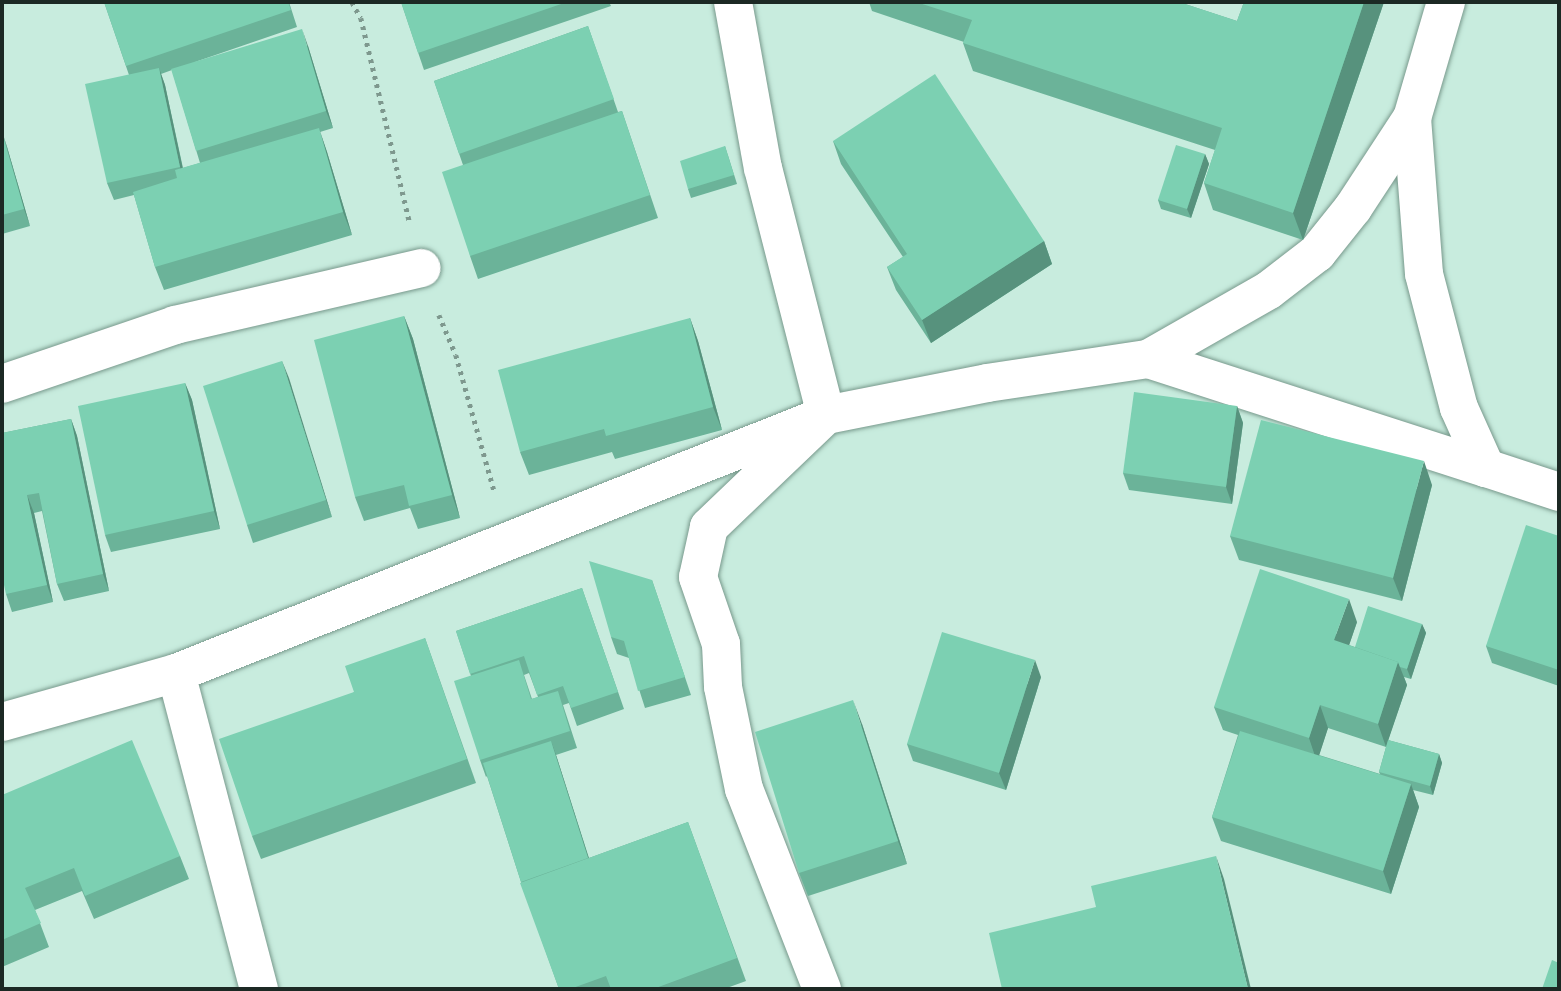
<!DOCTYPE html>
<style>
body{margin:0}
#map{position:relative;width:1561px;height:991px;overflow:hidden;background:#c8ecde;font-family:"Fira Sans",sans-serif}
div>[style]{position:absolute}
.path>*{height:4.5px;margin-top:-2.25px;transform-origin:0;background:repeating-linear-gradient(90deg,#7e988e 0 3.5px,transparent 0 8.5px)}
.roads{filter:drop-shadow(0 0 2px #78998c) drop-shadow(0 0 2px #78998c)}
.street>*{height:38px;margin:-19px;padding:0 19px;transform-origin:19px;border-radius:19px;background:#fff}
.wall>*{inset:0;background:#6bb399}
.shaded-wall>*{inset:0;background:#57927d}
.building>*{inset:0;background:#7cd0b2}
span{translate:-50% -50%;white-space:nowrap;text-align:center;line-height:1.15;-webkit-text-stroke:7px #fff;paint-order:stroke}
.frame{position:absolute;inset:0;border:4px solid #1c2924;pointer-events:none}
</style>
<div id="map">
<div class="path">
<i style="left:352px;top:2px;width:18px;rotate:61deg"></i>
<i style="left:361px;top:18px;width:208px;rotate:76.6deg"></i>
<i style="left:439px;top:315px;width:43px;rotate:67deg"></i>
<i style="left:456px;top:355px;width:144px;rotate:74.3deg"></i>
</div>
<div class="roads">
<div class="street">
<i style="left:733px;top:2px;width:169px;rotate:79.8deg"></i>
<i style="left:763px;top:168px;width:255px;rotate:75.7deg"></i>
<i style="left:826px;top:415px;width:162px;rotate:136.3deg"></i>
<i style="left:709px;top:527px;width:51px;rotate:102.4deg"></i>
<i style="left:698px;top:577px;width:71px;rotate:71.1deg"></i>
<i style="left:721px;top:644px;width:43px;rotate:87.3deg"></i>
<i style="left:723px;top:687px;width:104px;rotate:78.4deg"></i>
<i style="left:744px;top:789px;width:215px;rotate:68.7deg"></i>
<i style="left:1446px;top:2px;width:121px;rotate:106.3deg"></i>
<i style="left:1412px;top:118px;width:156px;rotate:85.6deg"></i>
<i style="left:1424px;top:274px;width:138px;rotate:75.4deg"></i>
<i style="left:1459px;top:408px;width:66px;rotate:65.8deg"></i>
<i style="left:1486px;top:468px;width:77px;rotate:18.2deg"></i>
<i style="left:1148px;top:359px;width:355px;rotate:17.9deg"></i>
<i style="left:2px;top:384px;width:183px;rotate:-18.8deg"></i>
<i style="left:175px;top:325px;width:253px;rotate:-13deg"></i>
<i style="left:176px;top:673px;width:327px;rotate:75.3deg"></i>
<i style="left:2px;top:722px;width:181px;rotate:-15.7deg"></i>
<i style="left:176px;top:673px;width:699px;rotate:-21.65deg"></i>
<i style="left:826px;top:415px;width:164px;rotate:-11.2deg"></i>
<i style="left:987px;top:383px;width:163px;rotate:-8.5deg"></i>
<i style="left:1148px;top:359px;width:139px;rotate:-29.7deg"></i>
<i style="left:1269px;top:290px;width:61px;rotate:-37.6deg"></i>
<i style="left:1317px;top:253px;width:58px;rotate:-51.3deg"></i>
<i style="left:1353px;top:208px;width:108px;rotate:-56.8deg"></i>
</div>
</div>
<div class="wall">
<i style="clip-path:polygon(evenodd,104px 2px,289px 2px,297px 27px,195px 62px,308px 46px,333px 128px,320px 132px,327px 152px,352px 235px,164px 290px,155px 267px,134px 195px,114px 200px,107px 183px,129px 75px,104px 2px,172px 70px,200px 163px,183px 168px,165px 85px,161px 74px,172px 70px)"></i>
<i style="clip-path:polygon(401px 2px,609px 2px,611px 6px,424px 70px)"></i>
<i style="clip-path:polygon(869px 2px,1179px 2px,1237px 21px,1244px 2px,1384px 2px,1303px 240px,1213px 210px,1204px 183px,1215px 150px,973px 71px,963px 43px,964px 42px,872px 11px)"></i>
<i style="clip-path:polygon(588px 26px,618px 112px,622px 111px,658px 218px,478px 279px,470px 256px,463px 165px,434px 81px)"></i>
<i style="clip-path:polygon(2px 132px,7px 147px,30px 226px,2px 234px)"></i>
<i style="clip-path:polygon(833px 141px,1044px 241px,1052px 264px,931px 343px,896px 290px,887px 267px,903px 257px,841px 164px)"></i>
<i style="clip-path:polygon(725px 146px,737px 184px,691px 198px,688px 189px)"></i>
<i style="clip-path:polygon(1205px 154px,1209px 164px,1191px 218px,1161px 209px,1158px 200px)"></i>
<i style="clip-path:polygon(404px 316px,413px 339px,460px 518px,418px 529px,410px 508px,364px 521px,355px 497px)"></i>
<i style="clip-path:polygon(690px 318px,698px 341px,722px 430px,615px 459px,612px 452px,529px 475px,520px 452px)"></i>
<i style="clip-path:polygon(282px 361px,332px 517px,253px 543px,247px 525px)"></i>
<i style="clip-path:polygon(185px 383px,192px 400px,220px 529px,111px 552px,105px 535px)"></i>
<i style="clip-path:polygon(1237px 406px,1243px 423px,1232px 504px,1129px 490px,1123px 473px)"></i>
<i style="clip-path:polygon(71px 419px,77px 436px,109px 591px,64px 601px,57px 584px,42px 511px,34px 513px,53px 602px,12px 612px,6px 594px,2px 433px)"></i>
<i style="clip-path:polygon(1432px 485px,1402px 601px,1239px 560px,1230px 536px)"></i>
<i style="clip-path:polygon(1559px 536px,1559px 686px,1492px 663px,1486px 646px)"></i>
<i style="clip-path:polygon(652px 580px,691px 695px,645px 708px,629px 658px,617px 654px,611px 637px)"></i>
<i style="clip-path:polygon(evenodd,582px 588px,624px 709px,577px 726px,569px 703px,563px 705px,577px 748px,556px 755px,589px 858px,688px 822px,746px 981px,724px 989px,559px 989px,521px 882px,487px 776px,486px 777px,480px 760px,471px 676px,456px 631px,582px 588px,529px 673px,538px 697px,532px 699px,524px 675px,529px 673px)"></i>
<i style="clip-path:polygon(evenodd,1357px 622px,1349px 645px,1355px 647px,1422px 624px,1426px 633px,1411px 679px,1404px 677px,1407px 685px,1388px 740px,1439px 754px,1442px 763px,1433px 795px,1413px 790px,1419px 807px,1391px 894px,1221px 841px,1212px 817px,1238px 735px,1223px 730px,1214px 707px,1357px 622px,1328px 728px,1386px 747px,1379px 772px,1380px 774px,1319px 755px,1328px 728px)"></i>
<i style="clip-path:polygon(425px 638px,476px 783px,261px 859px,252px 836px,354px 692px)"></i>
<i style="clip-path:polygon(1041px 677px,1006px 790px,913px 761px,907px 744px)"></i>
<i style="clip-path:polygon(862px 724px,907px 864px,808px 896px,799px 873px)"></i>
<i style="clip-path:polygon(2px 795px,180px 856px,189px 879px,94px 919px,82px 891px,35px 910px,49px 947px,2px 967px)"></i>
</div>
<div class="shaded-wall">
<i style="clip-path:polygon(1364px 2px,1384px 2px,1303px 240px,1293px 213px)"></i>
<i style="clip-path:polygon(302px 29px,308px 46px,333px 128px,326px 111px)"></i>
<i style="clip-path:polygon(159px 68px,165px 85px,186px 184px,180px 167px)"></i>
<i style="clip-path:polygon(319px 128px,327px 152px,352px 235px,343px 212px)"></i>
<i style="clip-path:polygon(2px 131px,7px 147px,30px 226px,24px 209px)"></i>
<i style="clip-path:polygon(1205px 154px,1209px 164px,1191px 218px,1187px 209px)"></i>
<i style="clip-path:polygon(1044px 241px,1052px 264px,931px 343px,922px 320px)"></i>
<i style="clip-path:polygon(404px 316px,413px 339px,460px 518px,452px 495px)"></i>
<i style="clip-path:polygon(690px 318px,698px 341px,722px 430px,713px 407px)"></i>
<i style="clip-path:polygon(282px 361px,289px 378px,332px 517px,326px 500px)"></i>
<i style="clip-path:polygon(185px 383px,192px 400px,220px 529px,214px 511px)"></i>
<i style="clip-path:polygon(1237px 406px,1243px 423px,1232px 504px,1226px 487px)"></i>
<i style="clip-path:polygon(71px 419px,77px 436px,109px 591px,103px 574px)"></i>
<i style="clip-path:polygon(1424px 461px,1432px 485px,1402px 601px,1393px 578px)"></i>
<i style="clip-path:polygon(27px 495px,34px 513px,53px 602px,47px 585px)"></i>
<i style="clip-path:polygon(1349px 599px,1357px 622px,1343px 663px,1334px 640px)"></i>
<i style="clip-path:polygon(1422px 624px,1426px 633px,1411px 679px,1407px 669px)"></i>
<i style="clip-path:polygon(1035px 660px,1041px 677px,1006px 790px,999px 773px)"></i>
<i style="clip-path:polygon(1398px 662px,1407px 685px,1386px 747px,1378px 724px)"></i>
<i style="clip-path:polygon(853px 700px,862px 724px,907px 864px,898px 841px)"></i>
<i style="clip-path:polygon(1320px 705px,1328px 728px,1317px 762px,1309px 738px)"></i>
<i style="clip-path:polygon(551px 741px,557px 758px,595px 878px,589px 861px)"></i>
<i style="clip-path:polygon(1439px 754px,1442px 763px,1433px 795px,1430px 786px)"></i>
<i style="clip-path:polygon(1411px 784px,1419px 807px,1391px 894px,1383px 871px)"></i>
<i style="clip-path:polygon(1216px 856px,1224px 879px,1251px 989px,1248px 989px)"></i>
</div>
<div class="building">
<i style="clip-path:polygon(104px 2px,288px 2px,291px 10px,126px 66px)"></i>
<i style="clip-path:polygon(401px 2px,567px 2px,418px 53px)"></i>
<i style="clip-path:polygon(916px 2px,1179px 2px,1237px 21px,1244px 2px,1364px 2px,1293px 213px,1204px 183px,1222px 128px,963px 43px,972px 20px)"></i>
<i style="clip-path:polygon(588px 26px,614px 99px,459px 154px,434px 81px)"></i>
<i style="clip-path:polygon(302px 29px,326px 111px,196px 151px,171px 69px)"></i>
<i style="clip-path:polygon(159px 68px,180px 167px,107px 183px,85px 84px)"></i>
<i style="clip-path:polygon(935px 74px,1044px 241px,922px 320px,887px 267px,907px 254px,833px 141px)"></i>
<i style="clip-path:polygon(622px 111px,650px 195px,470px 256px,442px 172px)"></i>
<i style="clip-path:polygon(319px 128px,343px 212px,155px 267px,133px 192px,177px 178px,175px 170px)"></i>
<i style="clip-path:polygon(2px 132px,24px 209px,2px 215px)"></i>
<i style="clip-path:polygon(1176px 145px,1205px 154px,1187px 209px,1158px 200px)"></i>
<i style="clip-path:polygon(725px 146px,734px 175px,688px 189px,680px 161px)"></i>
<i style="clip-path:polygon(404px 316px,452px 495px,409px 506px,404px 485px,355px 497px,314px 340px)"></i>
<i style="clip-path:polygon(690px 318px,713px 407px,606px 436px,604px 429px,520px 452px,498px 370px)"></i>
<i style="clip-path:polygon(282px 361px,326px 500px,247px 525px,203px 386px)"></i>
<i style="clip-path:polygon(185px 383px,214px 511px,105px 535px,78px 406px)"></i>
<i style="clip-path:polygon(1134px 392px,1237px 406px,1226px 487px,1123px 473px)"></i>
<i style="clip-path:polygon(71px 419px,103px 574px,57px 584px,39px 493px,27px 495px,47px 585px,6px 594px,2px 576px,2px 433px)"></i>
<i style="clip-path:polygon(1261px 420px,1424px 461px,1393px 578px,1230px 536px)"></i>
<i style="clip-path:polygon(1526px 525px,1559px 536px,1559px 670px,1486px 646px)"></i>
<i style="clip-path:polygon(589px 561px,652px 580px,685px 677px,638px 691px,624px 641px,611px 637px)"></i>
<i style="clip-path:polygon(1260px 569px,1349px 599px,1334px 640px,1398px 662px,1378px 724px,1320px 705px,1309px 738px,1214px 707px)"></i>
<i style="clip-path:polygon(582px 588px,618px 692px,571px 708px,563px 686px,537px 695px,524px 656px,470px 674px,456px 631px)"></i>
<i style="clip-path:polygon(1368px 606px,1422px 624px,1407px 669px,1400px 667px,1398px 662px,1355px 647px)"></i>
<i style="clip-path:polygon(942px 632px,1035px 660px,999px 773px,907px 744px)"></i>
<i style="clip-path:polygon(425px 638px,467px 759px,252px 836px,219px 739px,354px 692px,345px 666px)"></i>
<i style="clip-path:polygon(519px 660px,531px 699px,558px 691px,570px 731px,480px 760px,454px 681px)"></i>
<i style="clip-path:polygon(853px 700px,898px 841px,799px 873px,755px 732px)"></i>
<i style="clip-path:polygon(1240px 731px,1411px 784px,1383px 871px,1212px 817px)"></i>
<i style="clip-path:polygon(132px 740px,180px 856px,85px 896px,74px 868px,25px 888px,41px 923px,2px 940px,2px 795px)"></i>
<i style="clip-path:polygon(1388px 740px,1439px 754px,1430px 786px,1379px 772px)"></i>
<i style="clip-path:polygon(551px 741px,588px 858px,521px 882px,483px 763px)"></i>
<i style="clip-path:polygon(688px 822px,737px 958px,653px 989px,611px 989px,606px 976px,570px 989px,559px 989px,520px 883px)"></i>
<i style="clip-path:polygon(1216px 856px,1248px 989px,1002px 989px,989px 933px,1096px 907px,1091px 886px)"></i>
<i style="clip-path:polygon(1552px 960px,1559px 963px,1559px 989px,1542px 989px)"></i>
</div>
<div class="frame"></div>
</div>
